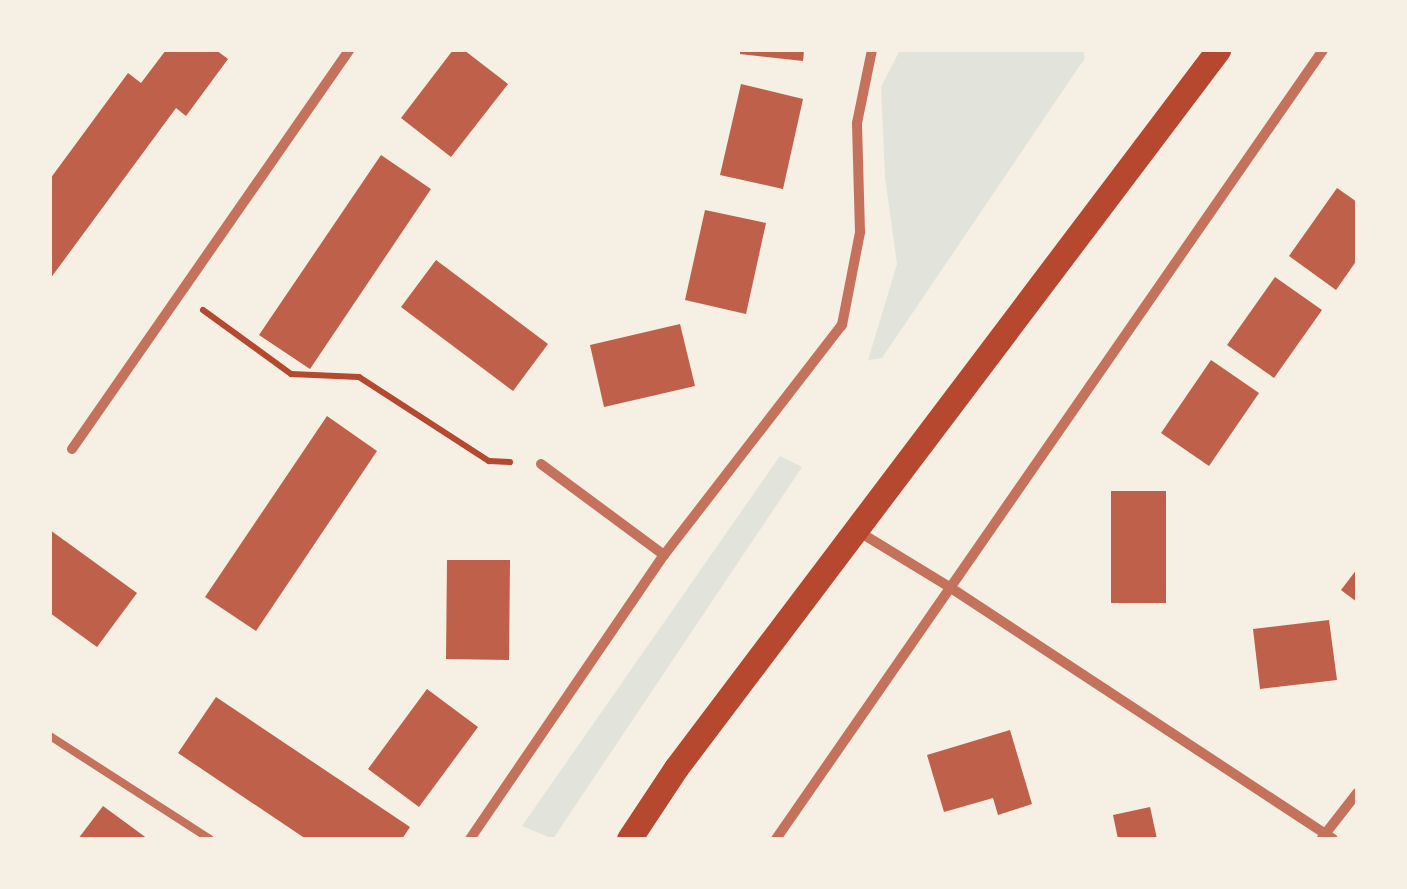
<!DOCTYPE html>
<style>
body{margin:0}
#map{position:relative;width:1407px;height:889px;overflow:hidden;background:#f6efe4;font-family:Manrope,sans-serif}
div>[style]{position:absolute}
.green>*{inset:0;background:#e2e4dc}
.building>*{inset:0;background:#bf614a}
.path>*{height:6px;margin:-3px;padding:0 3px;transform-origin:3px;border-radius:3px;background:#b5482f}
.service>*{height:8px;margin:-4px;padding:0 4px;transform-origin:4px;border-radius:4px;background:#c5725c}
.minor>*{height:10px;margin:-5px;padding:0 5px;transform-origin:5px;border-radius:5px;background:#c5725c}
.primary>*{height:25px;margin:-12.5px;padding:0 12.5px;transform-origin:12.5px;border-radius:12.5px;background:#b5482f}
span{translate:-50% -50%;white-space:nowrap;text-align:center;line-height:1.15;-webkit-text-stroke:8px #f6efe4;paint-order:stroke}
.frame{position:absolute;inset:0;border:52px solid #f6efe4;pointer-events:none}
</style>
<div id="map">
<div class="green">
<i style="clip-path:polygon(900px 50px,1083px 50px,1085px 58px,882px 358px,868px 360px,897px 264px,885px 177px,881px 87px)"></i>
<i style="clip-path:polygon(780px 456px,802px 467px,553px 839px,522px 826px)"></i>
</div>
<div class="building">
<i style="clip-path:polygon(166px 50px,216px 50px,228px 59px,186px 116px,176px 108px,50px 279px,50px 179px,128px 73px,141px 83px)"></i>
<i style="clip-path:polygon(453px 50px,464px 50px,508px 84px,451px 157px,401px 118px)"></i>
<i style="clip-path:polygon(740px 50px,804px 50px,803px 61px,740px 54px)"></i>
<i style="clip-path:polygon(741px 84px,803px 99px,783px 189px,720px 175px)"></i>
<i style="clip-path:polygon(381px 155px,431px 189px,310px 369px,259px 335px)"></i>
<i style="clip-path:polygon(1337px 188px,1357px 202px,1357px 260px,1336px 290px,1289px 256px)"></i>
<i style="clip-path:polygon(705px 210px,766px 223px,746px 314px,685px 300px)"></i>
<i style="clip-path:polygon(436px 260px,548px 344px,513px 391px,401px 307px)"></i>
<i style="clip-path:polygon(1275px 277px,1322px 310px,1274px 378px,1227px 345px)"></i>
<i style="clip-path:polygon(680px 324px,695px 386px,604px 407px,590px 345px)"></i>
<i style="clip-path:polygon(1211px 360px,1259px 393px,1209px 466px,1161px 433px)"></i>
<i style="clip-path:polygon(327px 416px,377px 451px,256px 631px,205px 597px)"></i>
<i style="clip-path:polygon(1111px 491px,1166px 491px,1166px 603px,1111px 603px)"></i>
<i style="clip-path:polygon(50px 530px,137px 593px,97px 647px,50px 613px)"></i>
<i style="clip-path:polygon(447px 560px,510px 560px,509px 660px,446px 659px)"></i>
<i style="clip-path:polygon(1357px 569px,1357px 602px,1341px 590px)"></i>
<i style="clip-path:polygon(1329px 620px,1337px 680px,1260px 689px,1253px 629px)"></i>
<i style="clip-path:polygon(427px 689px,478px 727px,419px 807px,368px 769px)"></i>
<i style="clip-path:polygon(216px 697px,410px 827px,402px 839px,306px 839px,178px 753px)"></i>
<i style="clip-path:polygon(1010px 730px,1032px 804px,998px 815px,993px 798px,944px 812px,927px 755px)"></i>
<i style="clip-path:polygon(103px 806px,148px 839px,78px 839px)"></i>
<i style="clip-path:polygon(1150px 807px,1157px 839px,1118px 839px,1113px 815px)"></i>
</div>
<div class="path">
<i style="left:203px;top:310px;width:109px;rotate:36deg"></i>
<i style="left:291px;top:374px;width:68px;rotate:2.5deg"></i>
<i style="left:359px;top:377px;width:155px;rotate:32.9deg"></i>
<i style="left:489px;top:461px;width:21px;rotate:3deg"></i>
</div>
<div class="service">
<i style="left:50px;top:736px;width:190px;rotate:32.8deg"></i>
</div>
<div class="minor">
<i style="left:72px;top:449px;width:486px;rotate:-55.2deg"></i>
<i style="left:541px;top:464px;width:153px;rotate:36.5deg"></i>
<i style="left:856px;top:530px;width:111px;rotate:31.4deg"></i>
<i style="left:951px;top:588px;width:457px;rotate:33.3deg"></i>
<i style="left:1322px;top:838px;width:57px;rotate:-52.1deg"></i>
<i style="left:470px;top:839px;width:344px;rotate:-55.7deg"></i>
<i style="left:664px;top:555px;width:291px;rotate:-52.3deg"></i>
<i style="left:842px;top:325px;width:95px;rotate:-79deg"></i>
<i style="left:860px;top:232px;width:109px;rotate:-91.6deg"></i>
<i style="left:857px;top:123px;width:75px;rotate:-78.4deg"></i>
<i style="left:776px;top:839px;width:960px;rotate:-55.27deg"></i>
</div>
<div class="primary">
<i style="left:629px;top:839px;width:85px;rotate:-56.5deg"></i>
<i style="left:676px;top:768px;width:900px;rotate:-52.95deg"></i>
</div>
<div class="frame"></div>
</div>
